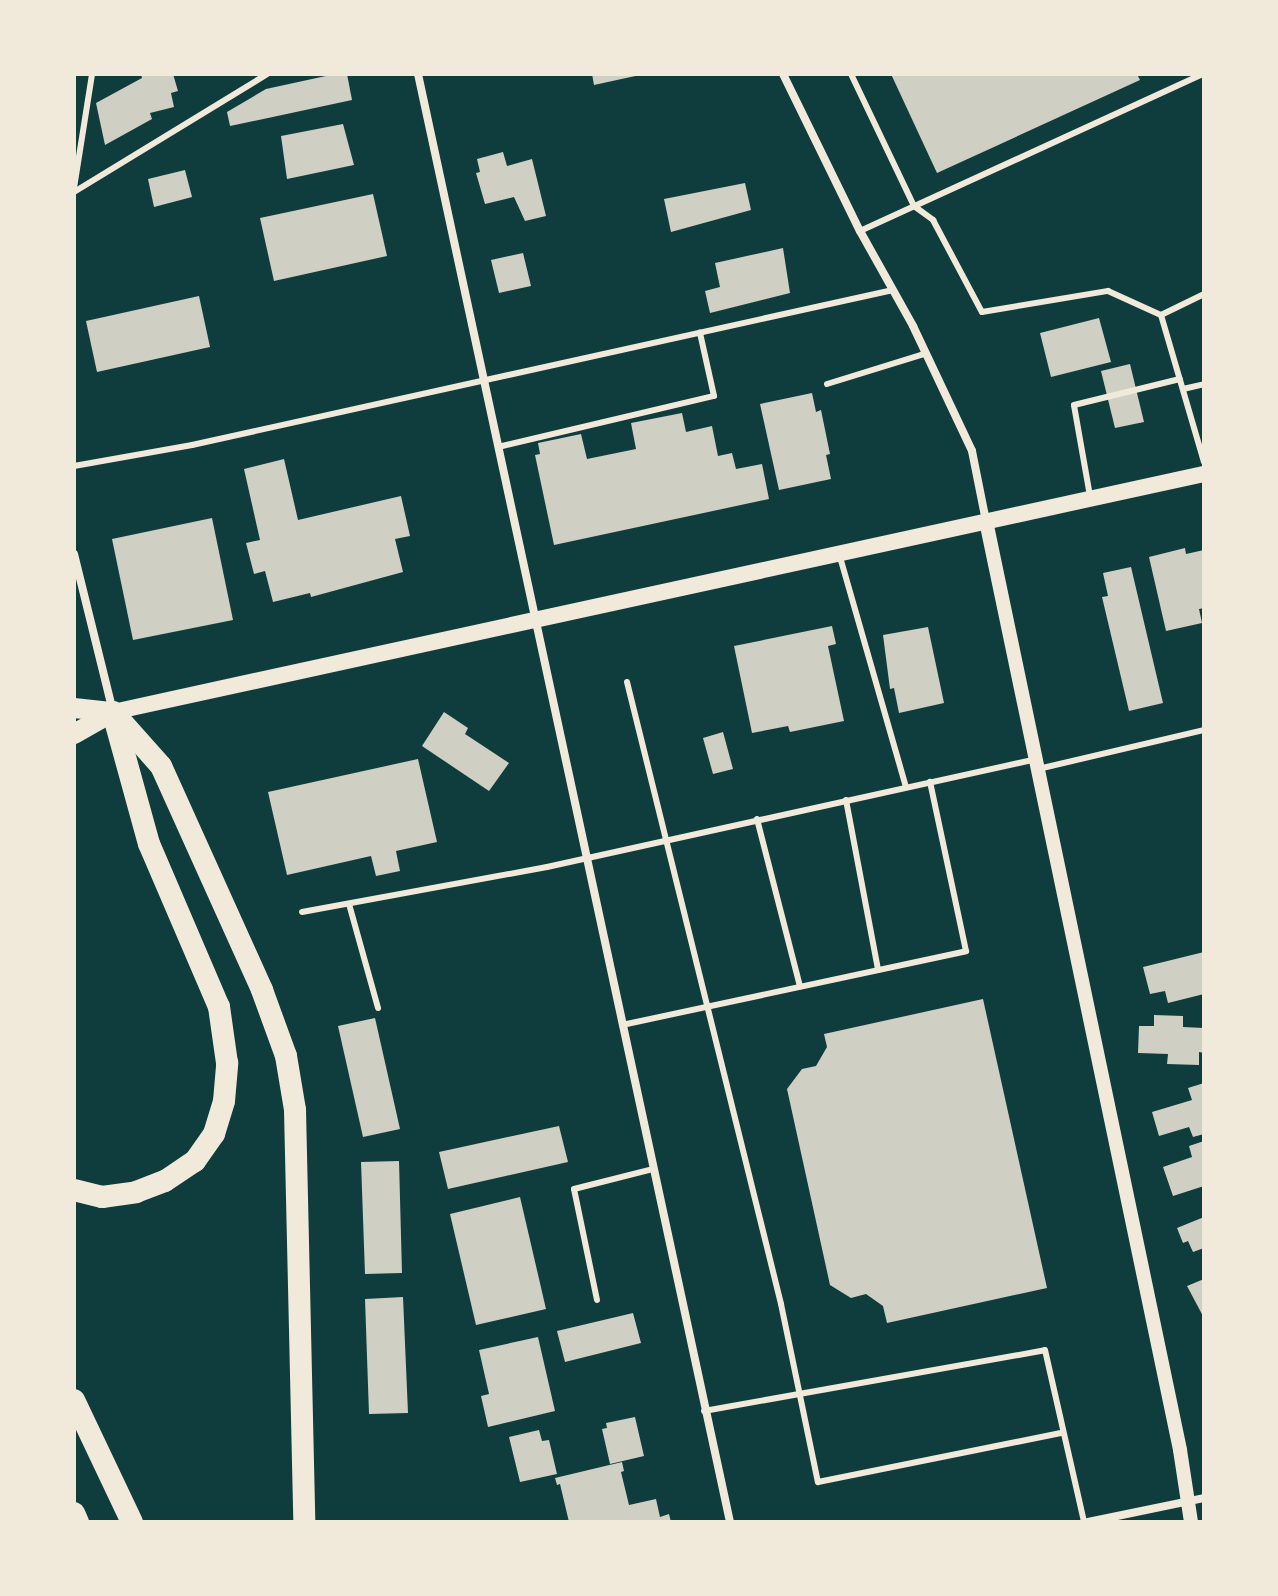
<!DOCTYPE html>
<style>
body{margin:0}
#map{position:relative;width:1278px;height:1596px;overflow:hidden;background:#0f3d3e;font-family:Karla,sans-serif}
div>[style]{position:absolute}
.building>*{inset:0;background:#cfcfc3}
.service>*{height:6px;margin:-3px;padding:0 3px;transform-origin:3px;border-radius:3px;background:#f1e9da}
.minor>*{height:8px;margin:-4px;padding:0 4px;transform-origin:4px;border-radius:4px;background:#f1e9da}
.tertiary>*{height:14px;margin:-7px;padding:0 7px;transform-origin:7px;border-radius:7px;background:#f1e9da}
.secondary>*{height:16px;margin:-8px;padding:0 8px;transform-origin:8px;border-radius:8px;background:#f1e9da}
.primary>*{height:20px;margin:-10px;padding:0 10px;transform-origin:10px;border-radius:10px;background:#f1e9da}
.trunk>*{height:22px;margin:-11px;padding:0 11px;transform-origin:11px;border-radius:11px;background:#f1e9da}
span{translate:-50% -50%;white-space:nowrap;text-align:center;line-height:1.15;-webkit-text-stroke:6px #f1e9da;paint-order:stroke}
.frame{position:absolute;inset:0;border:76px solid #f1e9da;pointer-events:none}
</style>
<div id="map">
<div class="building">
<i style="clip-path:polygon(141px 74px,173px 74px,178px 91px,171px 93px,174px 107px,150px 113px,152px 119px,105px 145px,96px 103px,142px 78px)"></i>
<i style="clip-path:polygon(335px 74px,347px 74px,352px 100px,230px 126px,227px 112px,266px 89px)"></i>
<i style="clip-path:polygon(592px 74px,640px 74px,640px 75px,594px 85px)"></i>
<i style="clip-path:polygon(891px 74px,1137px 74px,1140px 80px,937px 173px)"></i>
<i style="clip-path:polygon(343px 124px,354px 165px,287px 179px,281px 136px)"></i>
<i style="clip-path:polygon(503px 152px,507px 166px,532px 159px,546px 216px,525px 221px,514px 197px,485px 204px,476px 173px,480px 172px,477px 159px)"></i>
<i style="clip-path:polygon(185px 170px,192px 197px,154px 207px,148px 179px)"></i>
<i style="clip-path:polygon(745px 183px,751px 210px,671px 232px,664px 199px)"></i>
<i style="clip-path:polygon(373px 194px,387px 256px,274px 281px,260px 218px)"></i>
<i style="clip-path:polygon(783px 248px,790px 293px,710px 313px,705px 291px,720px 287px,715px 263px)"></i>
<i style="clip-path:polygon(523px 253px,531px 286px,499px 293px,491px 260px)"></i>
<i style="clip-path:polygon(199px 296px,210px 347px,97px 372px,86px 321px)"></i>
<i style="clip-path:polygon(1099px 318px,1111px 362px,1051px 377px,1040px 333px)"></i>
<i style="clip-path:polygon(1130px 364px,1144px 422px,1115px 428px,1101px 371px)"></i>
<i style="clip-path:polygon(812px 393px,816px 412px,821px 410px,830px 454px,826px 455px,831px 479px,779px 490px,760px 404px)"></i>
<i style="clip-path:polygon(682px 413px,686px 432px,712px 426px,718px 456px,732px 453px,736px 469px,762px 464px,769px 499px,554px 545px,535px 455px,540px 454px,538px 443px,581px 434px,587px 459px,636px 449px,631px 423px)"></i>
<i style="clip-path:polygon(284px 459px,298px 520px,401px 496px,410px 536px,395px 539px,403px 572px,311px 597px,310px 593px,273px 602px,265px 571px,254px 574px,246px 543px,260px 540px,244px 469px)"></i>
<i style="clip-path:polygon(212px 518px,233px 620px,133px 640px,112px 539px)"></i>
<i style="clip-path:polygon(1185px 548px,1186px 554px,1204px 550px,1204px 608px,1199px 609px,1202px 623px,1166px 631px,1149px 557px)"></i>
<i style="clip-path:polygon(1131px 567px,1163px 703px,1129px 711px,1102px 597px,1108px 596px,1103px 573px)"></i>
<i style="clip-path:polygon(832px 626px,836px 644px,828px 646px,844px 721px,790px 732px,788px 726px,752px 733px,734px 646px)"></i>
<i style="clip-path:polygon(928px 627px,944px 703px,899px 713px,894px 688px,890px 689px,883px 635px)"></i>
<i style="clip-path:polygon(444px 712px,468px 728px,465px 734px,509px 763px,489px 791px,422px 746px)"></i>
<i style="clip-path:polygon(723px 732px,733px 769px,713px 774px,703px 738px)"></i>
<i style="clip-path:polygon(418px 759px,437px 842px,396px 851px,400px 871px,376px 876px,371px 856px,287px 875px,268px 792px)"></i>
<i style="clip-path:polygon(1204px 952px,1204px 994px,1168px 1003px,1165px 991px,1150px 994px,1143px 967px)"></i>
<i style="clip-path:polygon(983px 999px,1047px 1288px,887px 1323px,883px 1306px,866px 1294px,851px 1298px,830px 1285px,787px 1089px,802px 1069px,816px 1066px,827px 1047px,824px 1034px)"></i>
<i style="clip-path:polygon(1154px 1015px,1183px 1016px,1183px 1027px,1204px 1028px,1204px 1053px,1199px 1052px,1199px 1065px,1167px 1064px,1168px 1054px,1138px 1053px,1139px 1026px,1154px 1026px)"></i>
<i style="clip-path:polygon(375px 1018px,400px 1129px,363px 1137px,338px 1026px)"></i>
<i style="clip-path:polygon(1204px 1083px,1204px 1134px,1193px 1137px,1189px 1127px,1159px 1136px,1152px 1112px,1192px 1100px,1188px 1088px)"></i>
<i style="clip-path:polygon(559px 1126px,568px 1162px,448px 1189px,439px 1152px)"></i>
<i style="clip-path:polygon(1204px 1141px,1204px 1186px,1173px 1196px,1163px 1167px,1192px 1157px,1189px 1146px)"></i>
<i style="clip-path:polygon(399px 1161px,402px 1273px,365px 1274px,361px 1162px)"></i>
<i style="clip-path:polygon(520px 1197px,546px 1309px,476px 1325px,450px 1214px)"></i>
<i style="clip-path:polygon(1204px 1217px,1204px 1248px,1193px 1252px,1188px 1241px,1183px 1243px,1177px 1228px)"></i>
<i style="clip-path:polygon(1204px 1279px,1204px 1318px,1187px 1286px)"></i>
<i style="clip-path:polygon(403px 1297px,408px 1413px,369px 1414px,365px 1299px)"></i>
<i style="clip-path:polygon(633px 1313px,641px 1343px,565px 1362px,557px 1331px)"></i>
<i style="clip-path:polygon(538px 1337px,555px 1411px,488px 1427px,481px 1396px,489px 1394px,479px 1350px)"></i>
<i style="clip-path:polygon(635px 1417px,644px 1456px,610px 1464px,602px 1429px,607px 1428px,606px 1423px)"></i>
<i style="clip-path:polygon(539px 1430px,542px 1441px,549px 1440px,557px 1474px,520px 1482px,509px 1437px)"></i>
<i style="clip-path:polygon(622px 1462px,624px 1471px,621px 1472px,629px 1505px,656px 1499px,660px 1517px,669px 1514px,671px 1522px,569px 1522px,560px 1484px,557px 1485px,555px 1478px)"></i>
</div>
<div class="service">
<i style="left:851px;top:74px;width:146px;rotate:64.5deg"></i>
<i style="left:914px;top:206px;width:24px;rotate:36deg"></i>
<i style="left:933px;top:220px;width:104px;rotate:62deg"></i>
<i style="left:982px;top:312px;width:128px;rotate:-9.5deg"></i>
<i style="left:1108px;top:291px;width:58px;rotate:24.4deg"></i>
<i style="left:1161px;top:315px;width:48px;rotate:-26deg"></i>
<i style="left:74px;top:188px;width:115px;rotate:-81deg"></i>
<i style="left:74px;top:192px;width:226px;rotate:-31.4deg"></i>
<i style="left:860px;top:231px;width:377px;rotate:-24.6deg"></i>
<i style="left:1161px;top:315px;width:153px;rotate:73.7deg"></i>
<i style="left:827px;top:384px;width:102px;rotate:-17.2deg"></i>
<i style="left:1183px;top:389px;width:22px;rotate:-13deg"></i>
<i style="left:498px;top:447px;width:222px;rotate:-13.3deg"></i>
<i style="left:714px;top:396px;width:65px;rotate:-102.5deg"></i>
<i style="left:74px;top:466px;width:120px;rotate:-10.1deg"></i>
<i style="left:192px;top:445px;width:718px;rotate:-12.47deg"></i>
<i style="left:1090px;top:496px;width:92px;rotate:-100deg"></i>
<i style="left:1074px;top:405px;width:109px;rotate:-13.8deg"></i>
<i style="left:840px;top:557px;width:239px;rotate:74deg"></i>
<i style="left:627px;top:682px;width:641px;rotate:76.09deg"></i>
<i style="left:781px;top:1304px;width:182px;rotate:78.3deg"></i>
<i style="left:818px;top:1482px;width:249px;rotate:-11.4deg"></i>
<i style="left:1038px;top:769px;width:171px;rotate:-13.2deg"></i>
<i style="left:846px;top:800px;width:173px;rotate:79.3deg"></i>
<i style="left:757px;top:819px;width:173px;rotate:75.6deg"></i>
<i style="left:349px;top:904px;width:108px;rotate:74.4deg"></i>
<i style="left:302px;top:912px;width:249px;rotate:-10.4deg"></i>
<i style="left:547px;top:867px;width:502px;rotate:-12.43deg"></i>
<i style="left:622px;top:1025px;width:352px;rotate:-12.1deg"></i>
<i style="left:966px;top:951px;width:173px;rotate:-102deg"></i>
<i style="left:597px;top:1300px;width:113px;rotate:-101.7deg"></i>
<i style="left:574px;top:1189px;width:81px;rotate:-14.2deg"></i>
<i style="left:704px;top:1411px;width:346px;rotate:-10.1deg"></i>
<i style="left:1045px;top:1350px;width:176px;rotate:77.2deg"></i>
</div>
<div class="minor">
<i style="left:418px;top:74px;width:1481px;rotate:77.84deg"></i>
<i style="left:783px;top:74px;width:175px;rotate:63.9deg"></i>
<i style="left:860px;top:231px;width:109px;rotate:60.8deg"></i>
<i style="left:913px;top:326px;width:138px;rotate:64.7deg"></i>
<i style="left:972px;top:451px;width:71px;rotate:78.7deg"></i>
<i style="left:74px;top:554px;width:163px;rotate:76.1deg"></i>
<i style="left:1088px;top:1522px;width:118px;rotate:-11.7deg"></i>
</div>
<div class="tertiary">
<i style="left:986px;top:521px;width:949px;rotate:78.2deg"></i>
<i style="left:1180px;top:1450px;width:73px;rotate:81.3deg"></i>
</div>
<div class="secondary">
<i style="left:113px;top:712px;width:1117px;rotate:-12.31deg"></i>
</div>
<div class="primary">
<i style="left:74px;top:708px;width:39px;rotate:6deg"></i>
<i style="left:74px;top:734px;width:45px;rotate:-29.4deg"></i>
</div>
<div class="trunk">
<i style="left:113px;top:712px;width:72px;rotate:48.4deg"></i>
<i style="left:161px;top:766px;width:246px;rotate:65.7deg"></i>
<i style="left:262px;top:990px;width:70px;rotate:70deg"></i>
<i style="left:286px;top:1056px;width:55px;rotate:80.5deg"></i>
<i style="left:295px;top:1110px;width:412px;rotate:88.7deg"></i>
<i style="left:74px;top:1190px;width:29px;rotate:14deg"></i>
<i style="left:102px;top:1197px;width:34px;rotate:-8deg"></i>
<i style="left:136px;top:1192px;width:31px;rotate:-21deg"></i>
<i style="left:165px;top:1181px;width:36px;rotate:-34deg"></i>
<i style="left:195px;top:1161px;width:33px;rotate:-55deg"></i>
<i style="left:214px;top:1134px;width:34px;rotate:-73deg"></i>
<i style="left:224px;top:1101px;width:38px;rotate:-85deg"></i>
<i style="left:227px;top:1063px;width:57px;rotate:-98.1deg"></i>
<i style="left:219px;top:1007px;width:177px;rotate:-113.2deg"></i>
<i style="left:149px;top:844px;width:132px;rotate:-105.4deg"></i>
<i style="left:74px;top:1400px;width:135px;rotate:64.6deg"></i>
<i style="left:74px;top:1513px;width:10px;rotate:66deg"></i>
</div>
<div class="frame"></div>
</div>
